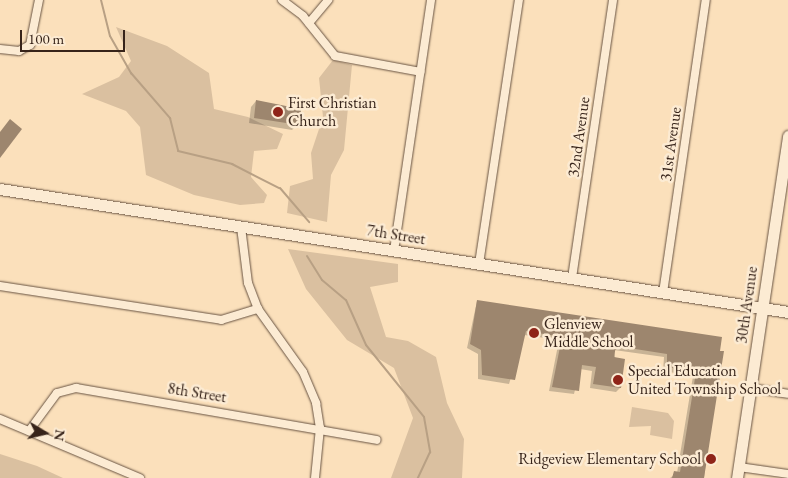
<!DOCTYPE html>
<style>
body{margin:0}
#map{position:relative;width:788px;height:478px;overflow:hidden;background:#fbe0bb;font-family:"EB Garamond",serif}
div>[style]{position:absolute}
.green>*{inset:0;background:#dac0a0}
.shadow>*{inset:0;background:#0003}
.stream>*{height:2px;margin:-1px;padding:0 1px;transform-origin:1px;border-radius:1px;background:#b8a084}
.building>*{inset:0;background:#9d866e}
.roads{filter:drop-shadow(0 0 1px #685342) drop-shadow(0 0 1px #685342)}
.street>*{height:8px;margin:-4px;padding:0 4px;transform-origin:4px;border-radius:4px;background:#fcebd3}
.secondary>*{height:11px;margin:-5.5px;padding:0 5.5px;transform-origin:5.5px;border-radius:5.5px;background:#fcebd3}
.dots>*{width:14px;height:14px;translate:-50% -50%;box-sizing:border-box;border:2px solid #fcebd3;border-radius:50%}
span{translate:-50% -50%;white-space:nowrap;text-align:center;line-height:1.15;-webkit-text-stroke:5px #fcebd3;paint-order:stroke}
.poi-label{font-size:16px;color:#37241a}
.left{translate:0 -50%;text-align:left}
.right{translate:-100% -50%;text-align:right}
.street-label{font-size:16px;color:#37241a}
.north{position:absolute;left:20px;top:408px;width:50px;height:50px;-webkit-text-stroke:4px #fcebd3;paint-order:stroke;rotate:99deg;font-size:14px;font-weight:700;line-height:20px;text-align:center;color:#37241a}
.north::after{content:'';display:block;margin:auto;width:18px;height:22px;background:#37241a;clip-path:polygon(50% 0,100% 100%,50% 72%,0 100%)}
.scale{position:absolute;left:20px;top:30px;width:105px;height:22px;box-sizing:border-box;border:2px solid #37241a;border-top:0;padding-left:6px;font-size:15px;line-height:18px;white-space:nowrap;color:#37241a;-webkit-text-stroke:4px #fcebd3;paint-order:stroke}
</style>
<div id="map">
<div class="green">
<i style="clip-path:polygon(116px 27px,167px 46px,209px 73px,214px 109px,248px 117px,283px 134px,277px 149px,254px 151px,251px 177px,267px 195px,264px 203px,240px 205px,194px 195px,146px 175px,140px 127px,126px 111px,82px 94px,119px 77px,131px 61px)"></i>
<i style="clip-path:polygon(333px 60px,352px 65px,344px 150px,331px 175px,327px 222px,287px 213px,290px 186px,313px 179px,311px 153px,323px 117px,319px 78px)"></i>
<i style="clip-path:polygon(288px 249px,398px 264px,398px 282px,370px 287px,386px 337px,408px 341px,436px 357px,447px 403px,464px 439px,462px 478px,391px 478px,413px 418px,394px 368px,347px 340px,306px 289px)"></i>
<i style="clip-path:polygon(632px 407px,668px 413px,674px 421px,672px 439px,650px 435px,651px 426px,629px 427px)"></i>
<i style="clip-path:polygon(0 454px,37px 466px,63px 478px,0 478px)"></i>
</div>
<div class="shadow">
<i style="clip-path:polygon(256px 101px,298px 124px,292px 130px,249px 123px,251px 107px)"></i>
<i style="clip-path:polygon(477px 301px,721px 338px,704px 478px,670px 478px,677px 473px,693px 376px,663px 371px,664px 357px,614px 350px,620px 388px,616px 392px,590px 388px,592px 371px,580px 369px,574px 394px,549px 391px,559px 340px,524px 335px,509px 384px,478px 379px,478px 354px,467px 348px)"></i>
</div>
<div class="stream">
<i style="left:101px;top:0;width:37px;rotate:76deg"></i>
<i style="left:110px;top:36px;width:43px;rotate:60.4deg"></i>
<i style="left:131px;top:73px;width:60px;rotate:49.1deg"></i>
<i style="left:170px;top:118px;width:34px;rotate:76deg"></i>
<i style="left:178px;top:151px;width:56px;rotate:13.5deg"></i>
<i style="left:232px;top:164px;width:53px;rotate:27.1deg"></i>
<i style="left:280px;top:188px;width:45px;rotate:49.5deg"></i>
<i style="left:307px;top:256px;width:28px;rotate:58deg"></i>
<i style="left:322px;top:280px;width:31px;rotate:40deg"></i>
<i style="left:346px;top:300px;width:49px;rotate:66deg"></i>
<i style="left:366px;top:345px;width:92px;rotate:51.1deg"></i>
<i style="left:424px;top:417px;width:36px;rotate:80deg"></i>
<i style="left:430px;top:452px;width:29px;rotate:115deg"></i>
</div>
<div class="building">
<i style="clip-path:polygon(256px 100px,301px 109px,301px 120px,299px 125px,254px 118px)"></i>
<i style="clip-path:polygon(10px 119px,22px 129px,0 158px,0 132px)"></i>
<i style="clip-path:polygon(477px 300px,722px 337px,720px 351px,724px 351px,704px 478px,672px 478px,674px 471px,680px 472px,696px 372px,667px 367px,667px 354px,616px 346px,614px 357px,625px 359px,621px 388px,593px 384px,596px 367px,582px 365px,579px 391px,552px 387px,562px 337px,526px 331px,515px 380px,482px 375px,481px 350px,470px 344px)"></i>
</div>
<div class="roads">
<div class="street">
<i style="left:282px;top:0;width:26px;rotate:37deg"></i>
<i style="left:303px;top:16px;width:51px;rotate:51.3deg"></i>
<i style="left:335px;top:56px;width:87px;rotate:10.5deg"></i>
<i style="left:309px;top:23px;width:30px;rotate:-50deg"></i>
<i style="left:0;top:49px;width:19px;rotate:6deg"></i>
<i style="left:19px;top:51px;width:13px;rotate:-29deg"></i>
<i style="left:30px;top:45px;width:46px;rotate:-78.7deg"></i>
<i style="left:241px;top:227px;width:56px;rotate:82.9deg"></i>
<i style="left:248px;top:283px;width:28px;rotate:69deg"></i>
<i style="left:258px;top:309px;width:77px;rotate:54.5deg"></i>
<i style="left:303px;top:372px;width:34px;rotate:67deg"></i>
<i style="left:316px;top:403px;width:25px;rotate:81deg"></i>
<i style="left:320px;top:428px;width:50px;rotate:95.7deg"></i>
<i style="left:394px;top:251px;width:254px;rotate:-81.6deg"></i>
<i style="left:479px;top:264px;width:267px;rotate:-81.4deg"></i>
<i style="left:572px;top:278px;width:281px;rotate:-81.6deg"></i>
<i style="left:0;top:286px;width:224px;rotate:8.7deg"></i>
<i style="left:221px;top:320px;width:39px;rotate:-17deg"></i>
<i style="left:663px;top:293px;width:296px;rotate:-81.7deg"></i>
<i style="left:751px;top:388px;width:37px;rotate:9deg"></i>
<i style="left:0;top:419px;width:152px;rotate:22.9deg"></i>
<i style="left:29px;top:431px;width:47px;rotate:-53.6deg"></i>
<i style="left:57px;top:393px;width:20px;rotate:-15deg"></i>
<i style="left:76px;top:388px;width:305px;rotate:9.8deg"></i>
<i style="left:739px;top:467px;width:49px;rotate:8.1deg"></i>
</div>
<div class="secondary">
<i style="left:0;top:189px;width:798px;rotate:8.87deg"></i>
<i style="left:737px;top:478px;width:346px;rotate:-81.5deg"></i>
</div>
</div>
<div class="dots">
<i style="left:278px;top:112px;background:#8f2418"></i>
<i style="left:534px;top:333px;background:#8f2418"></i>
<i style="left:618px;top:380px;background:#8f2418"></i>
<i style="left:711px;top:459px;background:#8f2418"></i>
</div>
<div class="poi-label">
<span class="left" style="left:288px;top:112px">First Christian<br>Church</span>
<span class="left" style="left:544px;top:333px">Glenview<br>Middle School</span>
<span class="left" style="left:628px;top:380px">Special Education<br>United Township School</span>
<span class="right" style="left:701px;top:459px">Ridgeview Elementary School</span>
</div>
<div class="street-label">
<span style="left:579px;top:137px;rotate:-82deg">32nd Avenue</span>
<span style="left:671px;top:144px;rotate:-82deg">31st Avenue</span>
<span style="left:396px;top:235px;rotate:9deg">7th Street</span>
<span style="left:747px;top:305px;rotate:-82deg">30th Avenue</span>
<span style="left:197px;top:393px;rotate:9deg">8th Street</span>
</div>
<div class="north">N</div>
<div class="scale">100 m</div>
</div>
